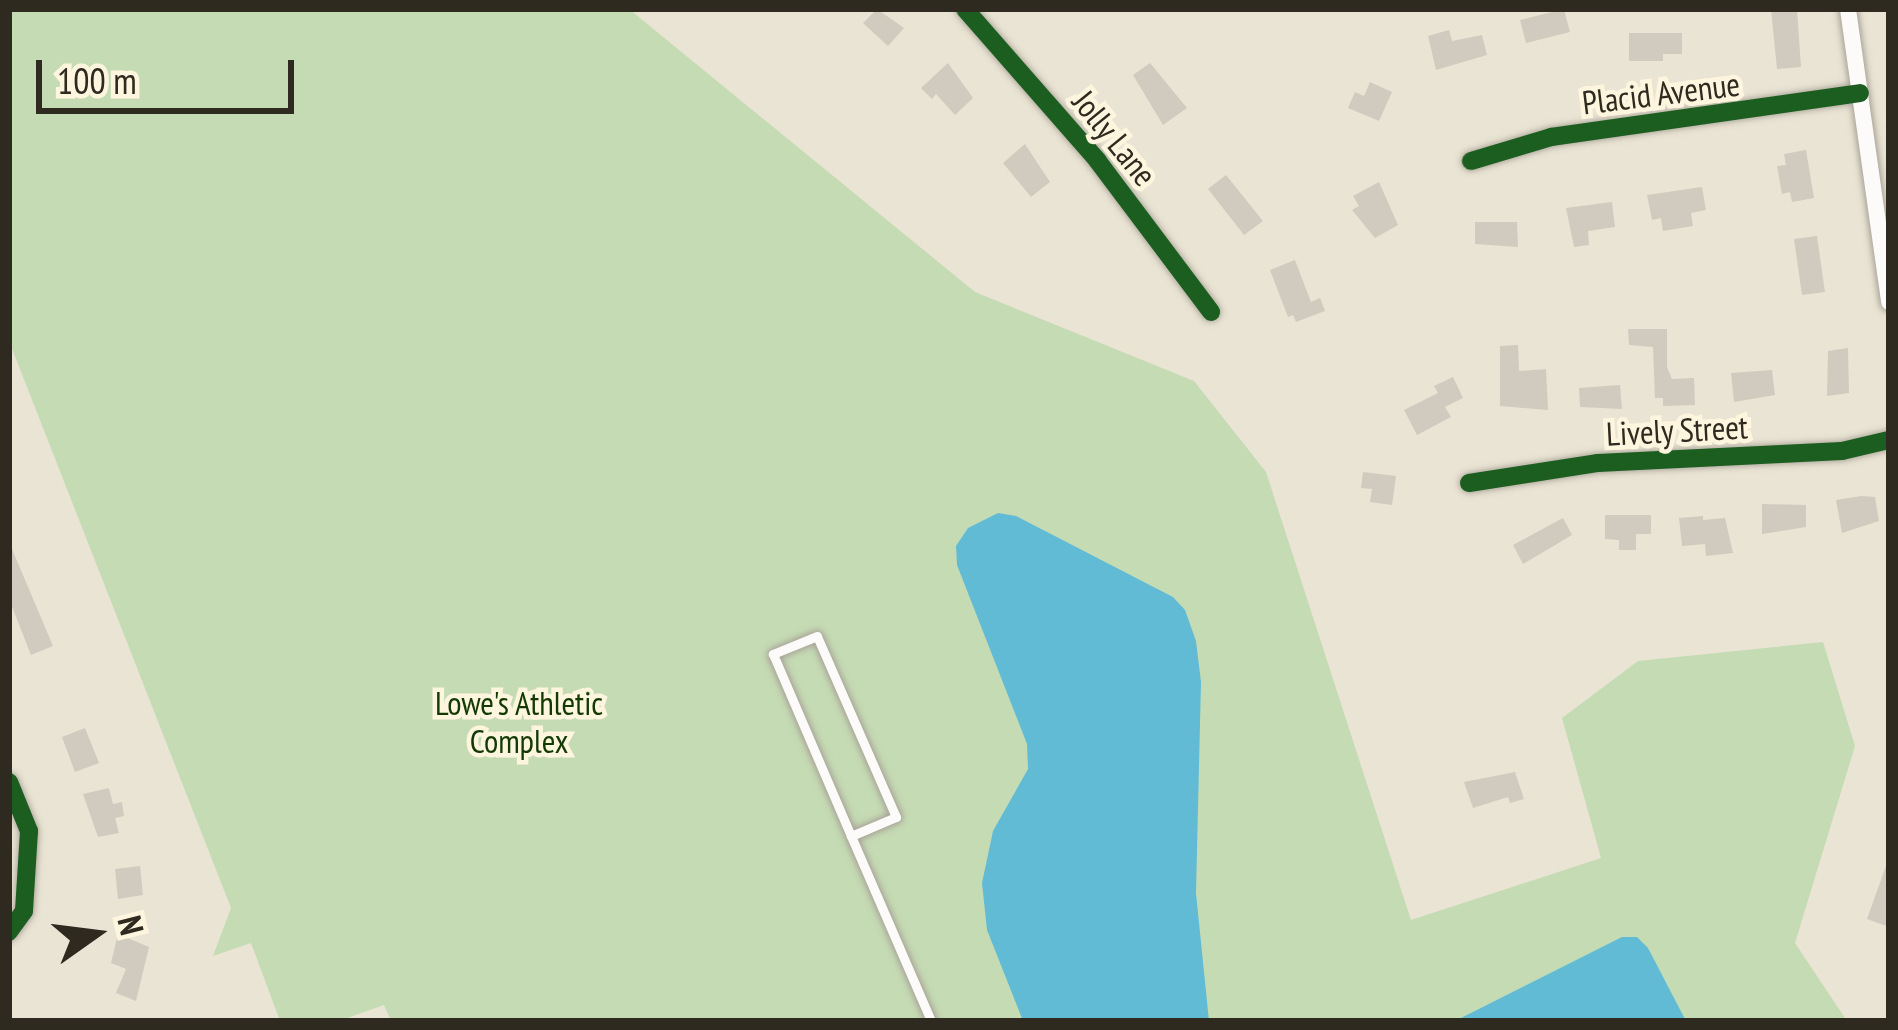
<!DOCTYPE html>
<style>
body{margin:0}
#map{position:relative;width:1898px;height:1030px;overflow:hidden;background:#eae4d4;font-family:"PT Sans Narrow",sans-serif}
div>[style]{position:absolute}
.green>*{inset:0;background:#c5dbb4}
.water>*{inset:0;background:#62bbd4}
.building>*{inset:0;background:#d0cbbe}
.roads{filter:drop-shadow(0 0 3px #a9a498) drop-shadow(0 0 3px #a9a498)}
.lane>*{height:9px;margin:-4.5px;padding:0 4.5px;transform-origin:4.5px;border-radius:4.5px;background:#fcfbf9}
.street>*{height:16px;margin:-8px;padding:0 8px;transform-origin:8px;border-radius:8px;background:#fcfbf9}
.cycleway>*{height:18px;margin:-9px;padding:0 9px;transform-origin:9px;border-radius:9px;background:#1b5e20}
span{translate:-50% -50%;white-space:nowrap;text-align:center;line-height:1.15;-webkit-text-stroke:9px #fef5de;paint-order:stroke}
.street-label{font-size:33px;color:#2f2a20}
.park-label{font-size:33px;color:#133a05}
.frame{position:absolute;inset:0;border:12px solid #2f2a20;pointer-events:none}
.north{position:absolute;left:36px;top:874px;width:120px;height:120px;-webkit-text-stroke:9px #fef5de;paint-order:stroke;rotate:76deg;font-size:33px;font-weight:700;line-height:48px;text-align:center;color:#2f2a20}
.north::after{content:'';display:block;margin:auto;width:42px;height:54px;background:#2f2a20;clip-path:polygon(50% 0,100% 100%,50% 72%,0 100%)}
.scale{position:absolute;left:36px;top:60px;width:258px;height:54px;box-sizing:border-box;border:6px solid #2f2a20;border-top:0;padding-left:15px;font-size:36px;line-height:42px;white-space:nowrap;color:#2f2a20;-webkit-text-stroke:9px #fef5de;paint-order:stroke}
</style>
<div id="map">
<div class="green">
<i style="clip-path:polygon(9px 9px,629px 9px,975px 292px,1194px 381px,1266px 472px,1411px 920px,1601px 858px,1562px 718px,1638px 661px,1823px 642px,1855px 746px,1795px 943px,1847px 1021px,391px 1021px,384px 1005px,339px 1021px,280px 1021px,251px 943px,213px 956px,231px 908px,9px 341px)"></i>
</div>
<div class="water">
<i style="clip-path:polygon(998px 513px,1016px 516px,1173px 597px,1185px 610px,1196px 641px,1201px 682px,1196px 893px,1209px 1021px,1023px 1021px,987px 930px,982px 883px,993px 831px,1028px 769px,1027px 744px,957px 565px,956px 546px,968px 528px)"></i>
<i style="clip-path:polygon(1622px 937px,1637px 937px,1648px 948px,1686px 1021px,1455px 1021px)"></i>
</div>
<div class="building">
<i style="clip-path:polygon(877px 9px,904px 28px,888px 46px,863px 23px)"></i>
<i style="clip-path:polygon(1564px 9px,1570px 32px,1526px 43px,1520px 20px)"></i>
<i style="clip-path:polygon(1771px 9px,1797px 9px,1801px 67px,1777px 69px)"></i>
<i style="clip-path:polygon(1449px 30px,1452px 41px,1482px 35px,1487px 55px,1436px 70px,1428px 36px)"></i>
<i style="clip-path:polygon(1629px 33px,1682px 33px,1682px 54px,1663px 54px,1663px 61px,1629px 61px)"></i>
<i style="clip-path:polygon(948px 63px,973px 98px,955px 115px,936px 94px,932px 99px,921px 88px)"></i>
<i style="clip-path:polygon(1150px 63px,1187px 108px,1163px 125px,1133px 75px)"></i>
<i style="clip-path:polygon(1370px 82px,1392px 92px,1379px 121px,1348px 108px,1355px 92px,1364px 96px)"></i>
<i style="clip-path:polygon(1025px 144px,1050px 182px,1031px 197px,1003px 163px)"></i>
<i style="clip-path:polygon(1806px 150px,1814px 198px,1792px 202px,1790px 192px,1782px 194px,1777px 166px,1786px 165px,1784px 154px)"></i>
<i style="clip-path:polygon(1226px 175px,1263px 221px,1244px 235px,1208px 189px)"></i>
<i style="clip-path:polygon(1379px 182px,1398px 225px,1375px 238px,1352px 210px,1359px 206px,1353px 196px)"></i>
<i style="clip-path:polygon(1702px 187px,1706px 210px,1691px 213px,1693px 226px,1663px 231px,1661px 218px,1652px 220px,1647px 195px)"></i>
<i style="clip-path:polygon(1612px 202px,1615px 227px,1588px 231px,1589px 245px,1574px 247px,1566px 208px)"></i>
<i style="clip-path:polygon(1475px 222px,1517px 222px,1518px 247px,1475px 244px)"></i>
<i style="clip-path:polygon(1817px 236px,1825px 292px,1802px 295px,1794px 239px)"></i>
<i style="clip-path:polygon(1295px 260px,1311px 302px,1320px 298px,1325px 311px,1296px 322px,1293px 315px,1288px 317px,1270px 270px)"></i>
<i style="clip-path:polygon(1628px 329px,1667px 329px,1667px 367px,1672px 379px,1694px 378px,1695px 405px,1663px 406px,1663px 398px,1655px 398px,1653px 347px,1629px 345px)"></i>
<i style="clip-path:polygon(1518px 345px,1519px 371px,1546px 369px,1548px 410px,1500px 406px,1500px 346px)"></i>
<i style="clip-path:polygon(1848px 348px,1849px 393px,1827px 396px,1828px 351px)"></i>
<i style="clip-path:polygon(1772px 370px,1775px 395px,1734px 402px,1731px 373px)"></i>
<i style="clip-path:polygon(1453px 377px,1463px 398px,1445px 407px,1451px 417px,1417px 435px,1404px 410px,1438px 393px,1434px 386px)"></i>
<i style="clip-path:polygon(1620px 385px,1622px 409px,1580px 407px,1579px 388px)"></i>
<i style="clip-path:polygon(1363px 472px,1396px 476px,1392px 505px,1370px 502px,1372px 489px,1361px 488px)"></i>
<i style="clip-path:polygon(1861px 496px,1875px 497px,1879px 521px,1842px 533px,1836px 500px)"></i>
<i style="clip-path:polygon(1762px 504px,1806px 505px,1806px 527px,1762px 534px)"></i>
<i style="clip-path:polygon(1605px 515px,1651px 515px,1651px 534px,1636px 534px,1636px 550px,1619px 550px,1619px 540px,1605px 539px)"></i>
<i style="clip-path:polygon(1703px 516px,1703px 520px,1725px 518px,1733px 553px,1706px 556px,1705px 544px,1682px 546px,1679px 518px)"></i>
<i style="clip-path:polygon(1563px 518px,1572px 535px,1523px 564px,1513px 545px)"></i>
<i style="clip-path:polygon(9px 542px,53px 646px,31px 655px,9px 599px)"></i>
<i style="clip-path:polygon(85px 728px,99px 763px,75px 772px,62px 737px)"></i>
<i style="clip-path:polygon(1515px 772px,1524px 799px,1510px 803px,1508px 797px,1473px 808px,1464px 782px)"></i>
<i style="clip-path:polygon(109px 788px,113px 804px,122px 802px,124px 816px,115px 818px,119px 833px,98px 837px,83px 794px)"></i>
<i style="clip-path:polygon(1887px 863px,1889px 864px,1889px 927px,1867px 919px)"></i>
<i style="clip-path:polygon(140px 866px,143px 895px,118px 899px,115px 869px)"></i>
<i style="clip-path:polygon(118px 934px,149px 947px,136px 1001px,116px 993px,126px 969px,111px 963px)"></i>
</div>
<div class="roads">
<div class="lane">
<i style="left:851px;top:836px;width:49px;rotate:-22.9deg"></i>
<i style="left:896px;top:817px;width:197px;rotate:-113.6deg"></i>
<i style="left:817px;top:636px;width:48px;rotate:157.8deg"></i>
<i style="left:773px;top:654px;width:198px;rotate:66.8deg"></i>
<i style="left:851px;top:836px;width:202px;rotate:66.6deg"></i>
</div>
<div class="street">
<i style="left:965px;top:9px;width:201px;rotate:48.8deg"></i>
<i style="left:1097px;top:160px;width:190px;rotate:53.1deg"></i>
<i style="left:1848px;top:9px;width:296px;rotate:82deg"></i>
<i style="left:1471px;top:161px;width:84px;rotate:-16.7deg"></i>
<i style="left:1551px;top:137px;width:312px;rotate:-8.1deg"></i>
<i style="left:1469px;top:483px;width:131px;rotate:-8.8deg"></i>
<i style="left:1598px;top:463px;width:244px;rotate:-2.8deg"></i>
<i style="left:1842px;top:451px;width:48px;rotate:-13.2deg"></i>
<i style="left:9px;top:782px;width:53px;rotate:67.8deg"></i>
<i style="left:29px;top:831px;width:80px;rotate:93.6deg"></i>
<i style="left:24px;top:911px;width:26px;rotate:126deg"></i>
</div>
</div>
<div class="cycleway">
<i style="left:965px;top:9px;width:201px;rotate:48.8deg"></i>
<i style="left:1097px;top:160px;width:190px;rotate:53.1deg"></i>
<i style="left:1471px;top:161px;width:84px;rotate:-16.7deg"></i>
<i style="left:1551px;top:137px;width:312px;rotate:-8.1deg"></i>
<i style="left:1469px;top:483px;width:131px;rotate:-8.8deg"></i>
<i style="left:1598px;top:463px;width:244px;rotate:-2.8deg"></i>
<i style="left:1842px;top:451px;width:48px;rotate:-13.2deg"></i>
<i style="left:9px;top:782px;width:53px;rotate:67.8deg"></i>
<i style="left:29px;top:831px;width:80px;rotate:93.6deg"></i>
<i style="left:24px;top:911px;width:26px;rotate:126deg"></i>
</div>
<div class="street-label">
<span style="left:1661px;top:93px;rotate:-7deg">Placid Avenue</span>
<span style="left:1115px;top:138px;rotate:51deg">Jolly Lane</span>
<span style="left:1677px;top:430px;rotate:-3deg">Lively Street</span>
</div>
<div class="park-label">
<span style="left:519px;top:722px">Lowe's Athletic<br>Complex</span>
</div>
<div class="frame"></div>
<div class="north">N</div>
<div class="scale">100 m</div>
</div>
